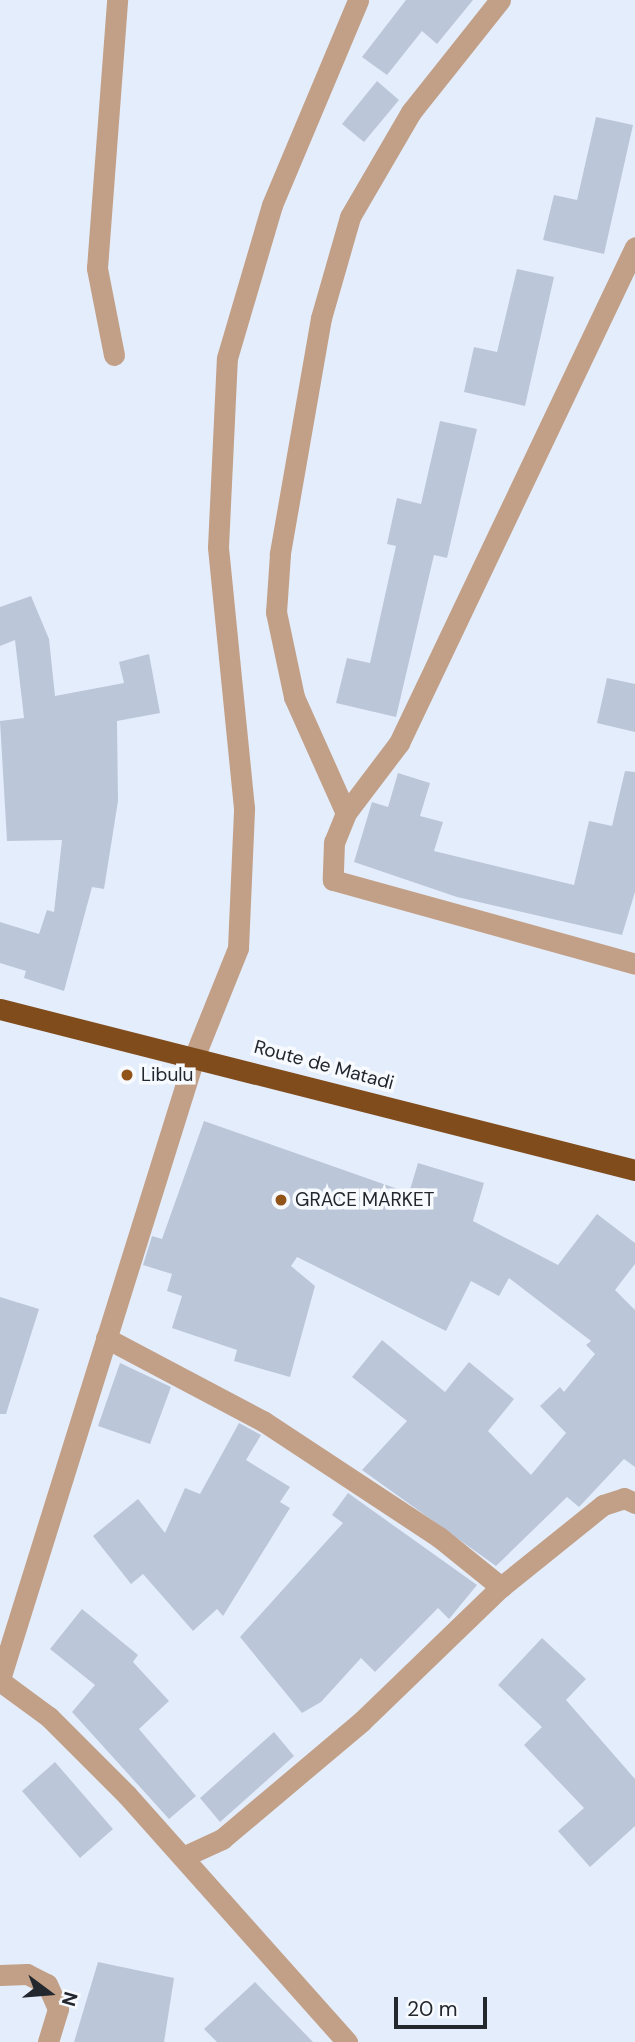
<!DOCTYPE html>
<style>
body{margin:0}
#map{position:relative;width:635px;height:2042px;overflow:hidden;background:#e4edfc;font-family:"DM Sans",sans-serif}
div>[style]{position:absolute}
.building>*{inset:0;background:#bbc6d9}
.minor>*{height:21px;margin:-10.5px;padding:0 10.5px;transform-origin:10.5px;border-radius:10.5px;background:#c2a087}
.highway>*{height:21px;margin:-10.5px;padding:0 10.5px;transform-origin:10.5px;border-radius:10.5px;background:#814c1c}
.dots>*{width:19px;height:19px;translate:-50% -50%;box-sizing:border-box;border:4px solid #f7fafe;border-radius:50%}
span{translate:-50% -50%;white-space:nowrap;text-align:center;line-height:1.15;-webkit-text-stroke:7px #f7fafe;paint-order:stroke}
.street-label{font-size:19px;color:#23272e}
.poi-label{font-size:19px;color:#23272e}
.left{translate:0 -50%;text-align:left}
.north{position:absolute;left:14px;top:1958px;width:70px;height:70px;-webkit-text-stroke:5px #f7fafe;paint-order:stroke;rotate:106deg;font-size:19px;font-weight:700;line-height:28px;text-align:center;color:#23272e}
.north::after{content:'';display:block;margin:auto;width:24px;height:32px;background:#23272e;clip-path:polygon(50% 0,100% 100%,50% 72%,0 100%)}
.scale{position:absolute;left:394px;top:1997px;width:93px;height:32px;box-sizing:border-box;border:4px solid #23272e;border-top:0;padding-left:9px;font-size:21px;line-height:24px;white-space:nowrap;color:#23272e;-webkit-text-stroke:5px #f7fafe;paint-order:stroke}
</style>
<div id="map">
<div class="building">
<i style="clip-path:polygon(406px 0,473px 0,437px 44px,422px 31px,387px 75px,362px 57px)"></i>
<i style="clip-path:polygon(377px 81px,399px 100px,364px 142px,342px 124px)"></i>
<i style="clip-path:polygon(596px 117px,633px 125px,604px 254px,543px 240px,554px 195px,577px 200px)"></i>
<i style="clip-path:polygon(517px 269px,554px 277px,525px 406px,464px 392px,474px 347px,497px 352px)"></i>
<i style="clip-path:polygon(440px 421px,477px 429px,447px 558px,434px 555px,396px 717px,336px 703px,347px 658px,370px 663px,396px 546px,387px 544px,397px 498px,421px 504px)"></i>
<i style="clip-path:polygon(31px 596px,49px 639px,55px 696px,124px 683px,119px 662px,149px 654px,160px 713px,117px 721px,118px 801px,104px 889px,92px 887px,64px 991px,24px 978px,26px 971px,0 963px,0 922px,39px 934px,47px 910px,54px 912px,62px 840px,7px 841px,0 721px,24px 718px,15px 640px,0 646px,0 607px)"></i>
<i style="clip-path:polygon(607px 678px,635px 684px,635px 732px,597px 723px)"></i>
<i style="clip-path:polygon(625px 771px,635px 772px,635px 892px,622px 935px,457px 897px,354px 862px,372px 802px,388px 807px,398px 773px,430px 783px,420px 816px,443px 822px,434px 851px,574px 885px,589px 821px,612px 826px)"></i>
<i style="clip-path:polygon(204px 1121px,409px 1193px,418px 1163px,484px 1183px,473px 1221px,558px 1265px,597px 1214px,635px 1243px,635px 1264px,615px 1290px,635px 1310px,635px 1467px,624px 1459px,579px 1507px,567px 1497px,496px 1566px,362px 1470px,407px 1421px,352px 1377px,382px 1340px,445px 1392px,469px 1362px,514px 1399px,488px 1431px,531px 1475px,566px 1433px,540px 1406px,560px 1387px,564px 1392px,595px 1354px,586px 1345px,591px 1341px,509px 1278px,499px 1296px,471px 1281px,446px 1331px,297px 1257px,291px 1266px,315px 1286px,290px 1377px,234px 1361px,237px 1350px,172px 1328px,182px 1296px,167px 1291px,172px 1274px,143px 1265px,152px 1236px,162px 1239px)"></i>
<i style="clip-path:polygon(0 1297px,39px 1309px,6px 1414px,0 1414px)"></i>
<i style="clip-path:polygon(120px 1363px,171px 1387px,150px 1444px,98px 1426px)"></i>
<i style="clip-path:polygon(239px 1423px,261px 1435px,246px 1460px,290px 1487px,280px 1502px,290px 1508px,223px 1616px,217px 1609px,193px 1631px,143px 1574px,131px 1584px,93px 1536px,138px 1499px,165px 1533px,185px 1488px,200px 1494px)"></i>
<i style="clip-path:polygon(348px 1493px,477px 1585px,449px 1619px,438px 1608px,375px 1672px,361px 1658px,321px 1702px,302px 1713px,240px 1637px,343px 1523px,332px 1515px)"></i>
<i style="clip-path:polygon(82px 1609px,138px 1655px,133px 1662px,169px 1701px,139px 1729px,196px 1796px,169px 1819px,72px 1712px,95px 1685px,50px 1649px)"></i>
<i style="clip-path:polygon(542px 1638px,586px 1679px,566px 1700px,635px 1779px,635px 1826px,590px 1867px,558px 1831px,584px 1808px,524px 1745px,542px 1727px,498px 1685px)"></i>
<i style="clip-path:polygon(274px 1732px,294px 1756px,220px 1822px,200px 1798px)"></i>
<i style="clip-path:polygon(55px 1762px,113px 1829px,80px 1858px,22px 1791px)"></i>
<i style="clip-path:polygon(98px 1962px,174px 1978px,164px 2042px,74px 2042px)"></i>
<i style="clip-path:polygon(255px 1982px,313px 2042px,217px 2042px,204px 2029px)"></i>
</div>
<div class="minor">
<i style="left:500px;top:0;width:143px;rotate:128.5deg"></i>
<i style="left:411px;top:112px;width:121px;rotate:120.2deg"></i>
<i style="left:350px;top:217px;width:105px;rotate:106deg"></i>
<i style="left:321px;top:318px;width:240px;rotate:99.9deg"></i>
<i style="left:280px;top:554px;width:58px;rotate:93.9deg"></i>
<i style="left:276px;top:612px;width:87px;rotate:78deg"></i>
<i style="left:294px;top:697px;width:127px;rotate:65.9deg"></i>
<i style="left:346px;top:813px;width:31px;rotate:112deg"></i>
<i style="left:334px;top:842px;width:38px;rotate:92deg"></i>
<i style="left:333px;top:880px;width:313px;rotate:15.5deg"></i>
<i style="left:114px;top:355px;width:89px;rotate:-101.1deg"></i>
<i style="left:97px;top:268px;width:269px;rotate:-85.7deg"></i>
<i style="left:346px;top:813px;width:88px;rotate:-52.9deg"></i>
<i style="left:399px;top:743px;width:549px;rotate:-64.55deg"></i>
<i style="left:106px;top:1338px;width:178px;rotate:27.9deg"></i>
<i style="left:263px;top:1421px;width:211px;rotate:33.4deg"></i>
<i style="left:439px;top:1537px;width:80px;rotate:38.9deg"></i>
<i style="left:0;top:1679px;width:654px;rotate:-72.65deg"></i>
<i style="left:195px;top:1055px;width:115px;rotate:-68.1deg"></i>
<i style="left:238px;top:948px;width:140px;rotate:-87.5deg"></i>
<i style="left:244px;top:808px;width:262px;rotate:-95.7deg"></i>
<i style="left:218px;top:547px;width:189px;rotate:-87.3deg"></i>
<i style="left:227px;top:358px;width:159px;rotate:-73.6deg"></i>
<i style="left:272px;top:205px;width:222px;rotate:-67.2deg"></i>
<i style="left:0;top:1681px;width:61px;rotate:36.3deg"></i>
<i style="left:49px;top:1717px;width:110px;rotate:45deg"></i>
<i style="left:127px;top:1795px;width:331px;rotate:48.3deg"></i>
<i style="left:185px;top:1856px;width:41px;rotate:-24.7deg"></i>
<i style="left:222px;top:1839px;width:183px;rotate:-40.1deg"></i>
<i style="left:362px;top:1721px;width:193px;rotate:-44deg"></i>
<i style="left:501px;top:1587px;width:131px;rotate:-38.8deg"></i>
<i style="left:603px;top:1505px;width:22px;rotate:-18deg"></i>
<i style="left:624px;top:1498px;width:12px;rotate:24deg"></i>
<i style="left:0;top:1975px;width:27px;rotate:-2deg"></i>
<i style="left:27px;top:1974px;width:22px;rotate:27deg"></i>
<i style="left:47px;top:1984px;width:27px;rotate:66deg"></i>
<i style="left:58px;top:2009px;width:34px;rotate:107deg"></i>
</div>
<div class="highway">
<i style="left:0;top:1009px;width:655px;rotate:14.23deg"></i>
</div>
<div class="dots">
<i style="left:127px;top:1075px;background:#915318"></i>
<i style="left:281px;top:1200px;background:#915318"></i>
</div>
<div class="street-label">
<span style="left:324px;top:1065px;rotate:15deg">Route de Matadi</span>
</div>
<div class="poi-label">
<span class="left" style="left:141px;top:1075px">Libulu</span>
<span class="left" style="left:295px;top:1200px">GRACE MARKET</span>
</div>
<div class="north">N</div>
<div class="scale">20 m</div>
</div>
